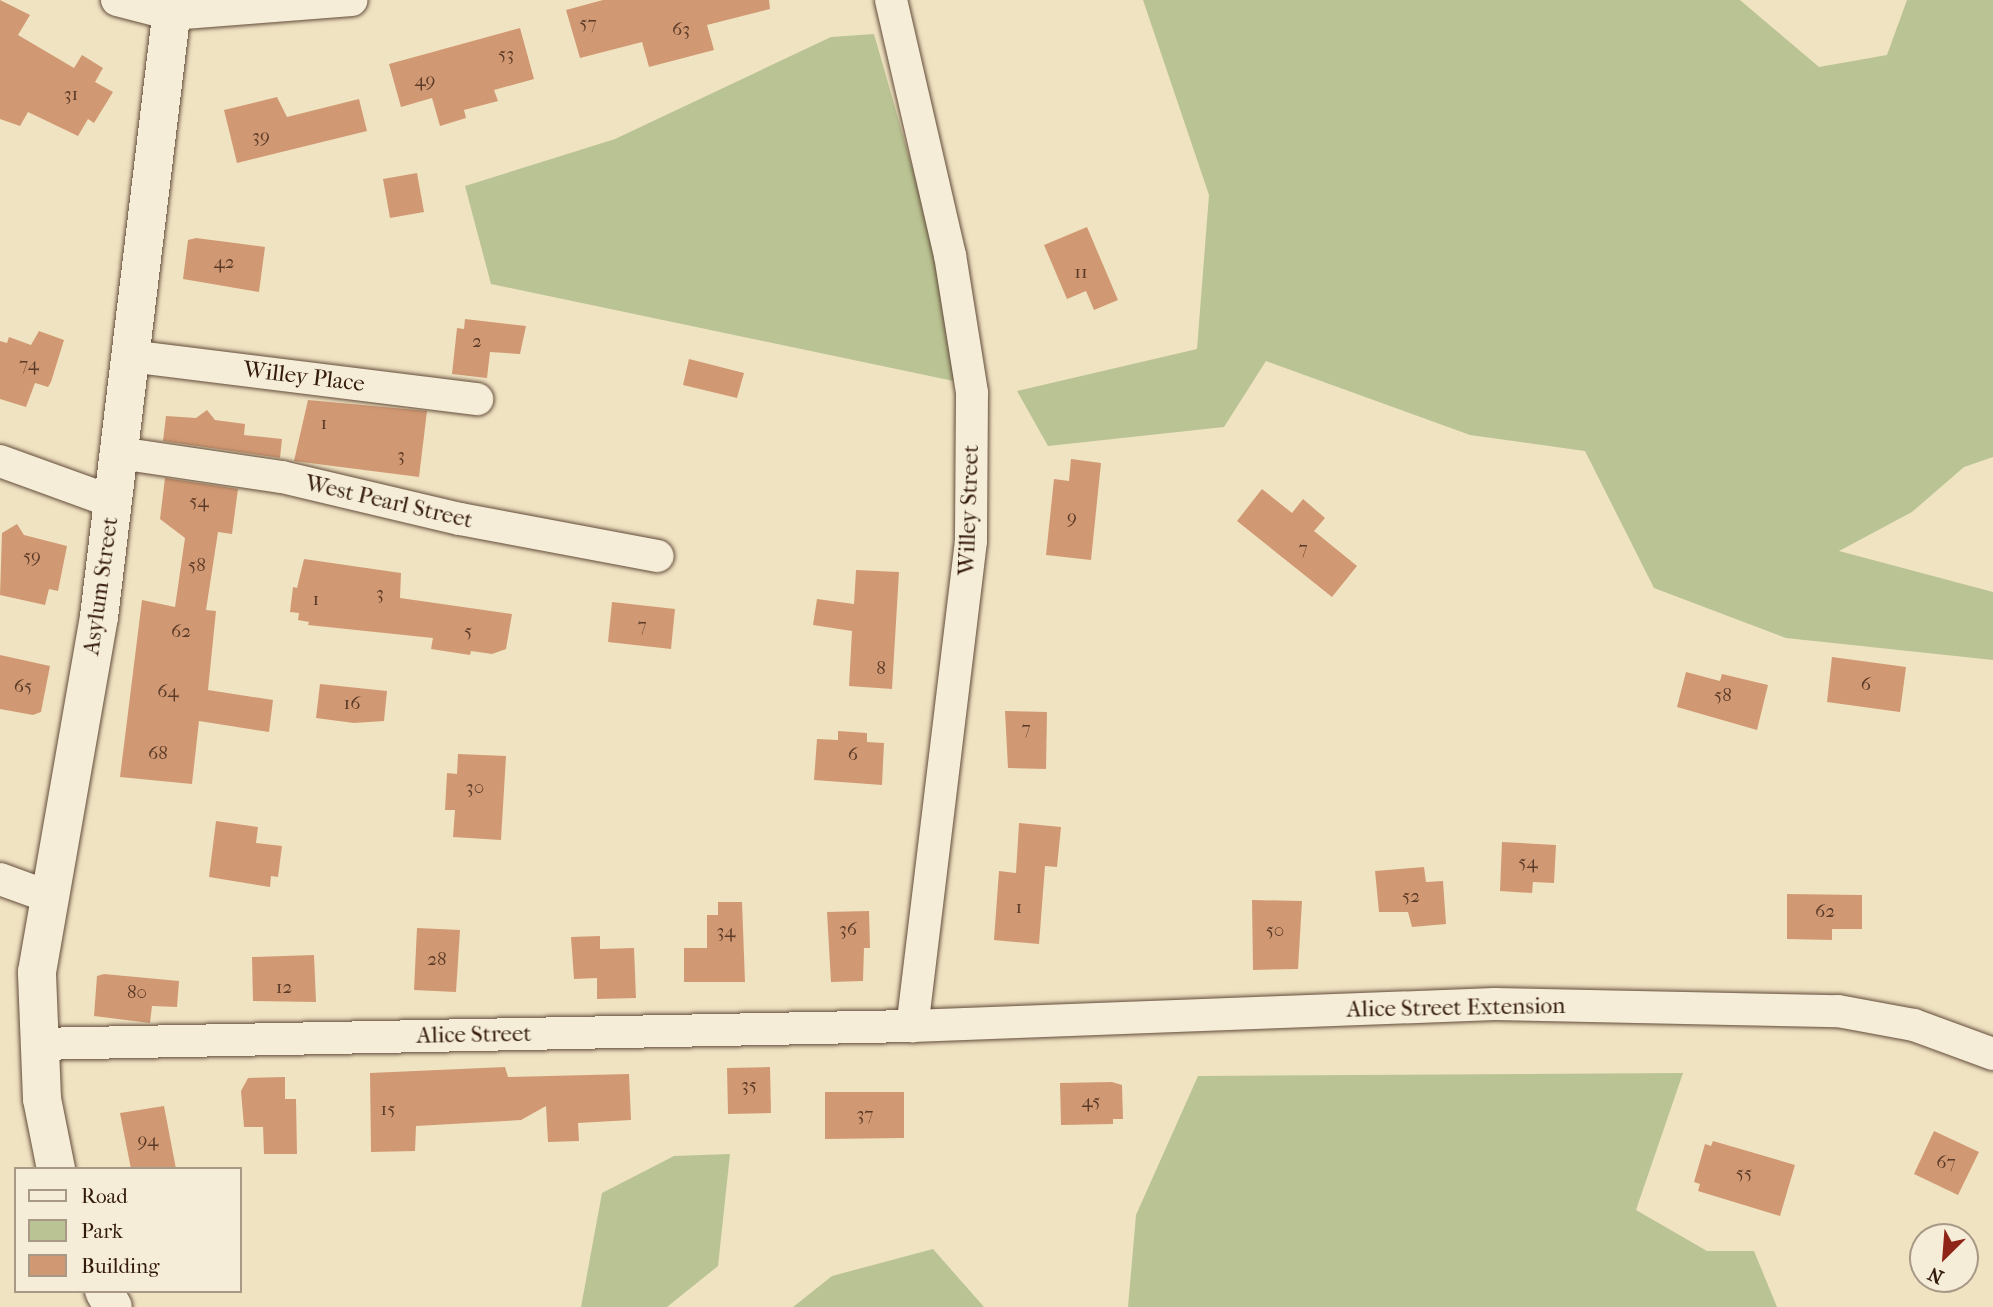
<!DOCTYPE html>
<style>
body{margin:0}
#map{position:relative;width:1993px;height:1307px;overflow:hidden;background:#f0e3c2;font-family:"IM FELL French Canon",serif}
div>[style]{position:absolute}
.green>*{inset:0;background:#bac393}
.building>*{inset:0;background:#d19973}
.roads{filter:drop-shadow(0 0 2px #634c3b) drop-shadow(0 0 2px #634c3b)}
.street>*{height:32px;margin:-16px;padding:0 16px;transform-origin:16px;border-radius:16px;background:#f5edd7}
.secondary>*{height:38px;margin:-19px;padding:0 19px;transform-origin:19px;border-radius:19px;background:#f5edd7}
span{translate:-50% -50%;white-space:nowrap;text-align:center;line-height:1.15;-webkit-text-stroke:7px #f5edd7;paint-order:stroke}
.number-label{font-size:19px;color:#5b3a27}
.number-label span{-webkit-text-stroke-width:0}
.street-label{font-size:23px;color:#341a0e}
.legend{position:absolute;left:14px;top:1167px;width:228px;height:126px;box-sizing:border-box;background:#f5edd7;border:2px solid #a89987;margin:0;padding:9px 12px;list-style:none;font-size:21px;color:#341a0e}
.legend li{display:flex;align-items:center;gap:14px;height:35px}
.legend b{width:35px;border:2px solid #a89987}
.north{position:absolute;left:1909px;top:1223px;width:70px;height:70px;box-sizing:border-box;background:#f5edd7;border:2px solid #a89987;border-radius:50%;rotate:205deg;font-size:19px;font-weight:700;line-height:28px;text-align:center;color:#341a0e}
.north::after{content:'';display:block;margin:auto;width:24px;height:32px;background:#8f2418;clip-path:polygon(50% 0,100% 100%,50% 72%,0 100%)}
</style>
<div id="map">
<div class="green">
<i style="clip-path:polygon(1143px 0,1740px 0,1819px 67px,1887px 55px,1907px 0,1993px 0,1993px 457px,1964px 467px,1912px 512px,1839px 551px,1993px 592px,1993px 660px,1786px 638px,1654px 588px,1585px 451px,1470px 435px,1266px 361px,1224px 427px,1048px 446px,1017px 391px,1197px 349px,1209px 195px)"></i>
<i style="clip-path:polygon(874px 34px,929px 226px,963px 383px,491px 284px,465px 186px,615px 139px,831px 37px)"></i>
<i style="clip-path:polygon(1683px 1073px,1636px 1210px,1707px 1251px,1754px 1251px,1777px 1307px,1128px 1307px,1136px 1215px,1198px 1076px)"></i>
<i style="clip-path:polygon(730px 1154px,718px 1266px,667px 1307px,581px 1307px,602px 1193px,674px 1156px)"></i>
<i style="clip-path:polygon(933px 1249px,984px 1307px,793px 1307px,832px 1276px)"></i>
</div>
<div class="building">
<i style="clip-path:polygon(0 0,30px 15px,18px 35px,74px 68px,82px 55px,103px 68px,95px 82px,113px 92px,94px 123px,88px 119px,78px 136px,28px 112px,20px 126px,0 119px)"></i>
<i style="clip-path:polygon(603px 0,769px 0,770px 9px,707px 25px,714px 50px,649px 67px,642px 42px,580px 58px,566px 10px)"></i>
<i style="clip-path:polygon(520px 28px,534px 79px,494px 90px,498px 101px,464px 110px,466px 118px,440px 126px,432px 98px,401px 107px,389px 64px)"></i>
<i style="clip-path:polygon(277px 97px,287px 117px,359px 99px,367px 131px,237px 163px,224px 110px)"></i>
<i style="clip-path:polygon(417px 173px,424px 212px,390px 218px,383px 179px)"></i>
<i style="clip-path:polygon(1087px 227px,1118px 300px,1094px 310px,1086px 291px,1067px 299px,1044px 245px)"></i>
<i style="clip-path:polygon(196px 238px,265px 247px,259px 292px,183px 279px,188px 240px)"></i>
<i style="clip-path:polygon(465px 319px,526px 326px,520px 354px,490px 352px,487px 378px,452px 374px,457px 328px,464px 329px)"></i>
<i style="clip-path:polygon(39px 331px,64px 340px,51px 382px,48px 387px,35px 383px,26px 407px,0 399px,0 341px,7px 343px,9px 337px,31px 345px)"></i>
<i style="clip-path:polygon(689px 359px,744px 373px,737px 398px,683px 385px)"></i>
<i style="clip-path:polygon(308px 400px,427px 411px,419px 477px,294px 461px)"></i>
<i style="clip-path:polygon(207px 410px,215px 420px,245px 424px,244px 435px,282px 439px,280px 458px,163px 441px,166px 416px,196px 418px)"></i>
<i style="clip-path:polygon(1071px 459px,1101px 463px,1091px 560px,1046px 555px,1054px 479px,1069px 481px)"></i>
<i style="clip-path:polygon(165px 478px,238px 489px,232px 534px,218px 532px,206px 610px,216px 611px,208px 690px,273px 700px,269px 732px,199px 721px,192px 784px,120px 777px,142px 600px,175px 607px,185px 538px,160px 519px)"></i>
<i style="clip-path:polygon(1262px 489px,1292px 513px,1303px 499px,1325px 518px,1314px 531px,1357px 566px,1332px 597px,1237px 521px)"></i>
<i style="clip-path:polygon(17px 524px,24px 535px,67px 546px,58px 591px,49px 589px,45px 605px,0 595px,2px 533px)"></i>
<i style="clip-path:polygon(304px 559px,401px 573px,400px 598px,512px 614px,506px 649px,492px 654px,471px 651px,470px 655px,431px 649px,433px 638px,308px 625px,309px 622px,298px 620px,299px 613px,290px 612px,293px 587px,297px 588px)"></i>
<i style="clip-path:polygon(856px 570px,899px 572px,892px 689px,849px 686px,852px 631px,813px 625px,817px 599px,854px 604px)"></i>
<i style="clip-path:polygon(612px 602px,675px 609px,671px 649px,608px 642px)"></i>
<i style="clip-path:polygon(0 655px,50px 666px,41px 712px,33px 715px,0 709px)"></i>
<i style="clip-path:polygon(1832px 657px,1906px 667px,1900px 712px,1827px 702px)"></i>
<i style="clip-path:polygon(1686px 672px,1720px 681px,1722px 674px,1768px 685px,1757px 730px,1677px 707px)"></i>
<i style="clip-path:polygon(320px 684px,387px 691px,384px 721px,354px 723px,316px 718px)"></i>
<i style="clip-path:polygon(1005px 711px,1047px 712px,1046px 769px,1008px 768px)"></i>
<i style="clip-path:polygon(838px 731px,867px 733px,867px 742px,884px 743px,882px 785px,814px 780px,817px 739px,838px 740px)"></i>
<i style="clip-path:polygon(458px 754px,506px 756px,501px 840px,453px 837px,455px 810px,445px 810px,447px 773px,457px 774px)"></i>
<i style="clip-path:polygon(216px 821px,258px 827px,256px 843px,282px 846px,278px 877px,271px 876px,270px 887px,209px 877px)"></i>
<i style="clip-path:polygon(1019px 823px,1061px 827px,1057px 867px,1045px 866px,1039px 944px,994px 940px,999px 871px,1016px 873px)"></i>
<i style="clip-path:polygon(1502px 842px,1556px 845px,1554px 883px,1533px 882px,1532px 893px,1500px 891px)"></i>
<i style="clip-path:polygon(1424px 867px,1426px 882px,1443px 881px,1446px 924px,1412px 927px,1408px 912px,1379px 912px,1375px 871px)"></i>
<i style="clip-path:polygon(1787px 894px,1862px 895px,1862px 929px,1832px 929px,1832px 940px,1787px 939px)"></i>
<i style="clip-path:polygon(1252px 900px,1302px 901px,1298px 969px,1253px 970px)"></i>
<i style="clip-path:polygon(718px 902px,742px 902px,745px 982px,684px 982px,684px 948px,707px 948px,707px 915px,718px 915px)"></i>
<i style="clip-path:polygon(869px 911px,870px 948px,864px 948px,863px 981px,831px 982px,827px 912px)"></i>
<i style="clip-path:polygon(417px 928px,460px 930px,456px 992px,414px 990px)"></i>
<i style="clip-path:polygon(600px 936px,600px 949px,634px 948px,636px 998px,597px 999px,597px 978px,574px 979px,571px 937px)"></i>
<i style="clip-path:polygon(314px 955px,316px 1002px,253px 1001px,252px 957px)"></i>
<i style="clip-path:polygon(104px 974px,179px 981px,177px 1007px,152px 1006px,150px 1023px,94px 1016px,97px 976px)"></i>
<i style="clip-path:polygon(505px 1067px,508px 1077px,629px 1074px,631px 1120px,578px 1123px,579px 1141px,548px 1142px,546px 1106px,521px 1120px,416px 1126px,415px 1151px,371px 1152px,370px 1073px)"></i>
<i style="clip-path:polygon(770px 1067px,771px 1113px,728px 1114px,727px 1068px)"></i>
<i style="clip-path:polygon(285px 1077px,285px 1099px,296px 1099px,297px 1154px,264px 1154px,263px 1127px,244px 1127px,241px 1091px,248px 1078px)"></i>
<i style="clip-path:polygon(1112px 1082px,1122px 1085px,1123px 1119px,1113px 1119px,1113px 1124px,1061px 1125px,1060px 1083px)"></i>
<i style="clip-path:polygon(825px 1092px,904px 1092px,904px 1138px,825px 1139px)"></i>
<i style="clip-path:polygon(164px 1106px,176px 1169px,131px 1169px,120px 1113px)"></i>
<i style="clip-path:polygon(1934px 1131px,1979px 1152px,1958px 1195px,1914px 1174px)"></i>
<i style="clip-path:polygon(1713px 1141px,1795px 1165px,1780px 1216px,1698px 1191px,1700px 1184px,1694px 1182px,1705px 1144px,1711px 1146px)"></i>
</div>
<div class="roads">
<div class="street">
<i style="left:117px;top:0;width:56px;rotate:14.5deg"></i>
<i style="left:171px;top:14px;width:181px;rotate:-4.4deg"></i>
<i style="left:891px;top:0;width:262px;rotate:77deg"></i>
<i style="left:950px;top:255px;width:140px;rotate:80.9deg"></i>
<i style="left:972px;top:393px;width:148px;rotate:90.4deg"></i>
<i style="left:971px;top:541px;width:489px;rotate:96.9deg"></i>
<i style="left:130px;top:356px;width:350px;rotate:7.1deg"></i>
<i style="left:119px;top:453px;width:165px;rotate:8.4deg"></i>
<i style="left:282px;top:477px;width:183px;rotate:13.3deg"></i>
<i style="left:460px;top:519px;width:201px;rotate:10.6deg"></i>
<i style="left:0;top:461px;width:120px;rotate:19.9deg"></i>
<i style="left:0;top:879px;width:50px;rotate:19.9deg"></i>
<i style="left:37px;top:1044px;width:875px;rotate:-1.18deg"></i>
<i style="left:912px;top:1026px;width:583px;rotate:-2.16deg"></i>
<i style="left:1495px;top:1004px;width:343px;rotate:1.2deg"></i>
<i style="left:1838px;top:1011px;width:77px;rotate:10.4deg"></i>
<i style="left:1914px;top:1025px;width:84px;rotate:20.2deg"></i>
</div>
<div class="secondary">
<i style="left:56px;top:1169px;width:71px;rotate:-101.3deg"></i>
<i style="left:42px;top:1099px;width:127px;rotate:-92.3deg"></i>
<i style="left:37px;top:972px;width:360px;rotate:-80.1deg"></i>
<i style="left:99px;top:617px;width:621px;rotate:-83.16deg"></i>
<i style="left:104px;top:1291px;width:18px;rotate:61deg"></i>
</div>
</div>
<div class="number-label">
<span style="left:588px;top:24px">57</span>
<span style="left:681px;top:30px">63</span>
<span style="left:506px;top:55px">53</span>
<span style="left:425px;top:81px">49</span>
<span style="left:71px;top:95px">31</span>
<span style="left:261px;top:137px">39</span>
<span style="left:224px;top:263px">42</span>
<span style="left:1081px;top:273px">11</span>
<span style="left:477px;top:342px">2</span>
<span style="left:29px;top:365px">74</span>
<span style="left:324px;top:424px">1</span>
<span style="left:401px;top:456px">3</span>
<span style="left:199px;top:502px">54</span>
<span style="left:1072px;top:518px">9</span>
<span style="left:1303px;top:549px">7</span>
<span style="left:32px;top:557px">59</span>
<span style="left:197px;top:566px">58</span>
<span style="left:380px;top:594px">3</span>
<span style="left:316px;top:600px">1</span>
<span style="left:642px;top:626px">7</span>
<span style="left:181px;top:632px">62</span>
<span style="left:468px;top:632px">5</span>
<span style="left:881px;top:669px">8</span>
<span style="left:1866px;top:685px">6</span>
<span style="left:23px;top:687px">65</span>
<span style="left:168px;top:692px">64</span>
<span style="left:1723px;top:696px">58</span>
<span style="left:352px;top:704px">16</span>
<span style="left:1026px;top:729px">7</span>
<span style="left:158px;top:754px">68</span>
<span style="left:853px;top:755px">6</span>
<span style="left:475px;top:788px">30</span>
<span style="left:1528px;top:863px">54</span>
<span style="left:1411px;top:897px">52</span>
<span style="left:1019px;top:908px">1</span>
<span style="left:1825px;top:912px">62</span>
<span style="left:848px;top:930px">36</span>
<span style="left:1275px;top:931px">50</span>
<span style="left:726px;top:932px">34</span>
<span style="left:437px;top:960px">28</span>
<span style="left:284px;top:988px">12</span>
<span style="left:137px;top:993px">80</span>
<span style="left:749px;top:1086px">35</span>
<span style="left:1091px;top:1102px">45</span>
<span style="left:388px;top:1110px">15</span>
<span style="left:865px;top:1115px">37</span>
<span style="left:148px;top:1141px">94</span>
<span style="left:1946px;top:1163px">67</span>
<span style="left:1744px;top:1174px">55</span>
</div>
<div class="street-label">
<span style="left:304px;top:377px;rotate:7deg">Willey Place</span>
<span style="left:389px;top:502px;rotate:13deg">West Pearl Street</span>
<span style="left:969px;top:510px;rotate:-88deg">Willey Street</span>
<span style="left:101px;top:586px;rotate:-82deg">Asylum Street</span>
<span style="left:1456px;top:1008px;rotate:-1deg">Alice Street Extension</span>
<span style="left:474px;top:1035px;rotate:-1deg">Alice Street</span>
</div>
<ul class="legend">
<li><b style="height:9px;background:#f5edd7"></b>Road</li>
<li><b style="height:19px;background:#bac393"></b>Park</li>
<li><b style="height:19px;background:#d19973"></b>Building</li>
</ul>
<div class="north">N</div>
</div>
